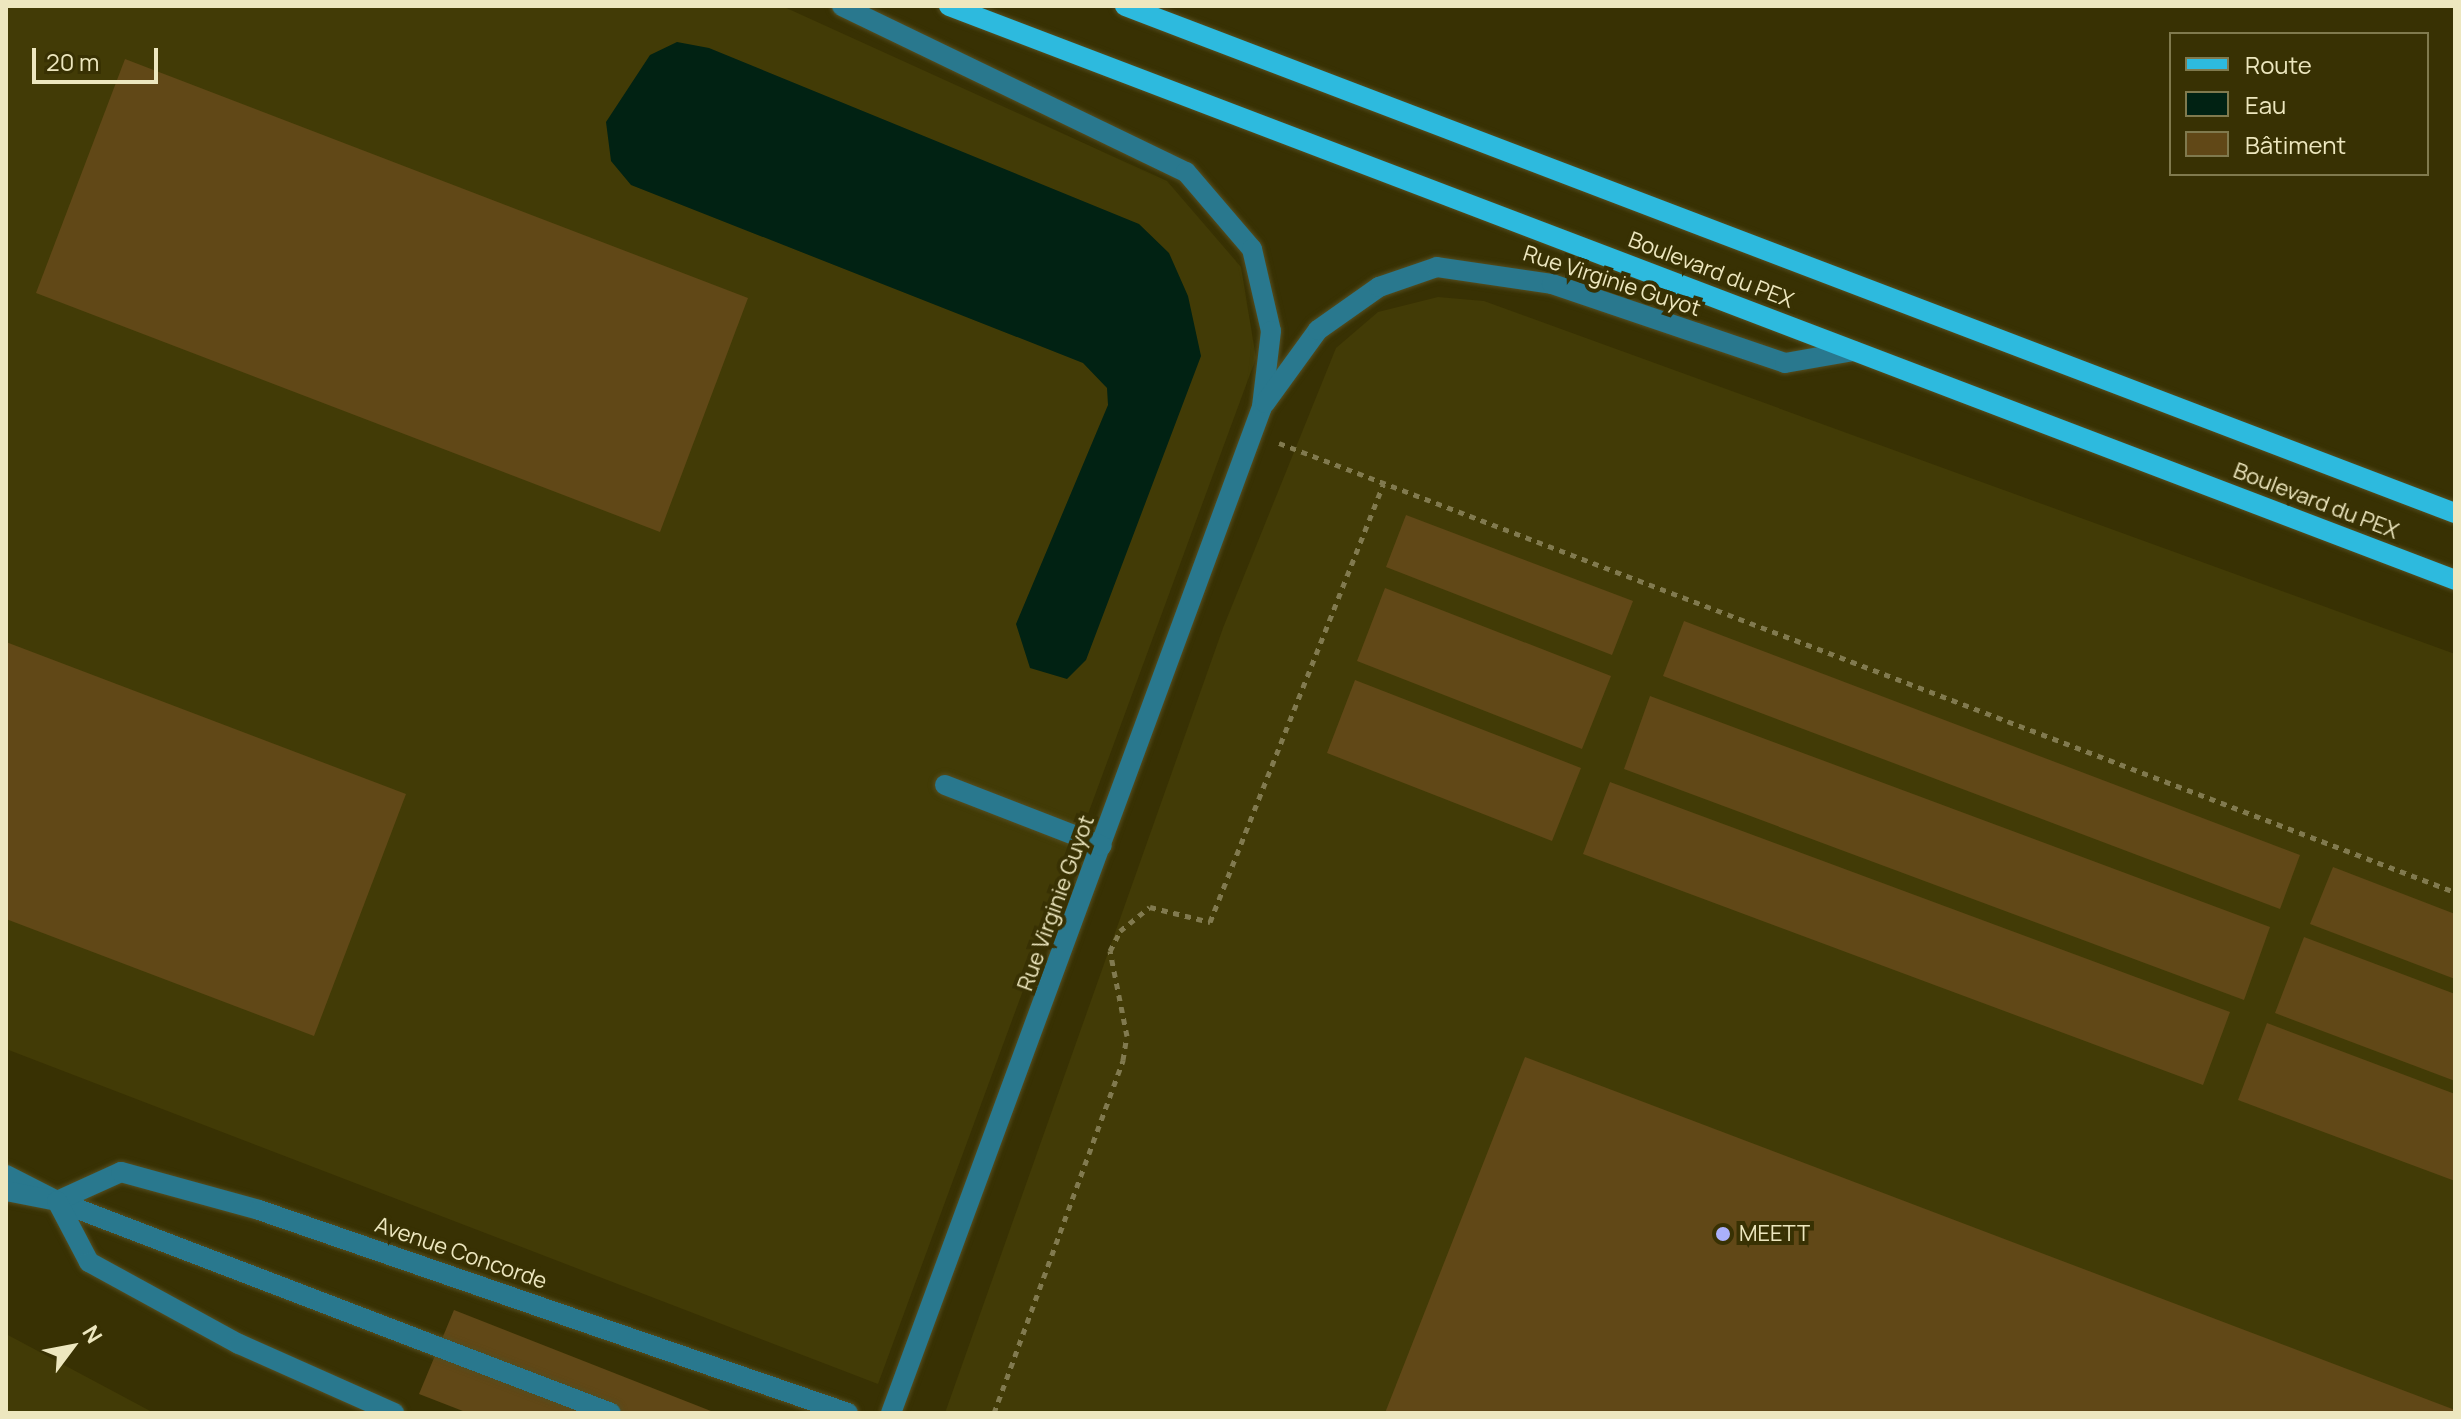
<!DOCTYPE html>
<meta charset="utf-8">
<style>
body{margin:0}
#map{position:relative;width:2461px;height:1419px;overflow:hidden;background:#383103;font-family:Manrope,sans-serif}
div>[style]{position:absolute}
.built>*{inset:0;background:#423b06}
.water>*{inset:0;background:#012213}
.building>*{inset:0;background:#614817}
.path>*{height:5px;margin-top:-2.5px;transform-origin:0;background:repeating-linear-gradient(90deg,#817a4f 0 6px,transparent 0 12px)}
.roads{filter:drop-shadow(0 0 2px #554e21) drop-shadow(0 0 2px #554e21)}
.minor>*{height:20px;margin:-10px;padding:0 10px;transform-origin:10px;border-radius:10px;background:#29788e}
.major>*{height:20px;margin:-10px;padding:0 10px;transform-origin:10px;border-radius:10px;background:#2dbade}
.dots>*{width:22px;height:22px;translate:-50% -50%;box-sizing:border-box;border:4px solid #383103;border-radius:50%}
span{translate:-50% -50%;white-space:nowrap;text-align:center;line-height:1.15;-webkit-text-stroke:8px #383103;paint-order:stroke}
.street-label{font-size:22px;color:#ede7bf}
.poi-label{font-size:22px;color:#ede7bf}
.left{translate:0 -50%;text-align:left}
.frame{position:absolute;inset:0;border:8px solid #ede7bf;pointer-events:none}
.legend{position:absolute;left:2169px;top:32px;width:260px;height:144px;box-sizing:border-box;background:#383103;border:2px solid #807a4e;margin:0;padding:10px 14px;list-style:none;font-size:24px;color:#ede7bf}
.legend li{display:flex;align-items:center;gap:16px;height:40px}
.legend b{width:40px;border:2px solid #807a4e}
.north{position:absolute;left:32px;top:1307px;width:80px;height:80px;-webkit-text-stroke:6px #383103;paint-order:stroke;rotate:58deg;font-size:22px;font-weight:700;line-height:32px;text-align:center;color:#ede7bf}
.north::after{content:'';display:block;margin:auto;width:28px;height:36px;background:#ede7bf;clip-path:polygon(50% 0,100% 100%,50% 72%,0 100%)}
.scale{position:absolute;left:32px;top:48px;width:126px;height:36px;box-sizing:border-box;border:4px solid #ede7bf;border-top:0;padding-left:10px;font-size:24px;line-height:28px;white-space:nowrap;color:#ede7bf;-webkit-text-stroke:6px #383103;paint-order:stroke}
</style>
<div id="map">
<div class="built">
<i style="clip-path:polygon(6px 6px,782px 6px,1167px 181px,1241px 267px,1256px 358px,878px 1384px,6px 1049px)"></i>
<i style="clip-path:polygon(1438px 297px,1484px 301px,2455px 654px,2455px 1413px,945px 1413px,1223px 628px,1336px 348px,1378px 312px)"></i>
<i style="clip-path:polygon(6px 1334px,154px 1413px,6px 1413px)"></i>
</div>
<div class="water">
<i style="clip-path:polygon(677px 42px,709px 48px,1139px 224px,1169px 253px,1188px 296px,1201px 356px,1086px 660px,1067px 679px,1030px 668px,1016px 624px,1108px 405px,1107px 388px,1083px 363px,631px 185px,611px 161px,606px 122px,650px 55px)"></i>
</div>
<div class="building">
<i style="clip-path:polygon(125px 59px,748px 298px,660px 532px,36px 293px)"></i>
<i style="clip-path:polygon(1406px 515px,1633px 601px,1612px 655px,1386px 567px)"></i>
<i style="clip-path:polygon(1385px 588px,1611px 676px,1582px 749px,1357px 661px)"></i>
<i style="clip-path:polygon(1684px 621px,2300px 855px,2280px 909px,1663px 676px)"></i>
<i style="clip-path:polygon(6px 642px,406px 794px,314px 1036px,6px 919px)"></i>
<i style="clip-path:polygon(1355px 680px,1581px 768px,1552px 841px,1327px 753px)"></i>
<i style="clip-path:polygon(1650px 696px,2270px 927px,2244px 1000px,1624px 769px)"></i>
<i style="clip-path:polygon(1610px 782px,2230px 1012px,2203px 1085px,1583px 854px)"></i>
<i style="clip-path:polygon(2333px 867px,2455px 914px,2455px 979px,2310px 924px)"></i>
<i style="clip-path:polygon(2304px 937px,2455px 994px,2455px 1081px,2275px 1013px)"></i>
<i style="clip-path:polygon(2267px 1023px,2455px 1094px,2455px 1181px,2238px 1100px)"></i>
<i style="clip-path:polygon(1525px 1057px,2455px 1410px,2455px 1413px,1385px 1413px)"></i>
<i style="clip-path:polygon(454px 1310px,716px 1413px,468px 1413px,419px 1394px)"></i>
</div>
<div class="path">
<i style="left:1279px;top:443px;width:1259px;rotate:20.9deg"></i>
<i style="left:994px;top:1413px;width:376px;rotate:-69.9deg"></i>
<i style="left:1123px;top:1060px;width:24px;rotate:-81deg"></i>
<i style="left:1127px;top:1036px;width:87px;rotate:-101.3deg"></i>
<i style="left:1110px;top:951px;width:22px;rotate:-63deg"></i>
<i style="left:1120px;top:931px;width:38px;rotate:-39deg"></i>
<i style="left:1150px;top:907px;width:62px;rotate:14deg"></i>
<i style="left:1210px;top:922px;width:471px;rotate:-68.4deg"></i>
</div>
<div class="roads">
<div class="minor">
<i style="left:842px;top:6px;width:382px;rotate:25.8deg"></i>
<i style="left:1186px;top:172px;width:101px;rotate:49.4deg"></i>
<i style="left:1252px;top:249px;width:84px;rotate:77deg"></i>
<i style="left:1271px;top:331px;width:77px;rotate:96.8deg"></i>
<i style="left:1262px;top:407px;width:1072px;rotate:110.24deg"></i>
<i style="left:1265px;top:403px;width:90px;rotate:-54deg"></i>
<i style="left:1318px;top:330px;width:75px;rotate:-35.2deg"></i>
<i style="left:1379px;top:287px;width:61px;rotate:-19deg"></i>
<i style="left:1437px;top:267px;width:116px;rotate:8.4deg"></i>
<i style="left:1552px;top:284px;width:246px;rotate:18.7deg"></i>
<i style="left:1785px;top:363px;width:70px;rotate:-9.9deg"></i>
<i style="left:945px;top:785px;width:168px;rotate:21.2deg"></i>
<i style="left:6px;top:1175px;width:57px;rotate:27deg"></i>
<i style="left:57px;top:1201px;width:593px;rotate:20.94deg"></i>
<i style="left:6px;top:1191px;width:52px;rotate:11.1deg"></i>
<i style="left:57px;top:1201px;width:70px;rotate:-24.4deg"></i>
<i style="left:121px;top:1172px;width:143px;rotate:15.4deg"></i>
<i style="left:259px;top:1210px;width:623px;rotate:19.02deg"></i>
<i style="left:57px;top:1201px;width:69px;rotate:62.3deg"></i>
<i style="left:89px;top:1262px;width:171px;rotate:28.7deg"></i>
<i style="left:239px;top:1344px;width:170px;rotate:24deg"></i>
</div>
<div class="major">
<i style="left:949px;top:6px;width:1612px;rotate:20.86deg"></i>
<i style="left:1125px;top:6px;width:1423px;rotate:20.87deg"></i>
</div>
</div>
<div class="dots">
<i style="left:1723px;top:1234px;background:#aab0fb"></i>
</div>
<div class="street-label">
<span style="left:1711px;top:270px;rotate:21deg">Boulevard du PEX</span>
<span style="left:1612px;top:281px;rotate:18deg">Rue Virginie Guyot</span>
<span style="left:2316px;top:501px;rotate:21deg">Boulevard du PEX</span>
<span style="left:1056px;top:903px;rotate:-70deg">Rue Virginie Guyot</span>
<span style="left:461px;top:1253px;rotate:19deg">Avenue Concorde</span>
</div>
<div class="poi-label">
<span class="left" style="left:1739px;top:1234px">MEETT</span>
</div>
<div class="frame"></div>
<ul class="legend">
<li><b style="height:10px;background:#2dbade"></b>Route</li>
<li><b style="height:22px;background:#012213"></b>Eau</li>
<li><b style="height:22px;background:#614817"></b>Bâtiment</li>
</ul>
<div class="north">N</div>
<div class="scale">20 m</div>
</div>
